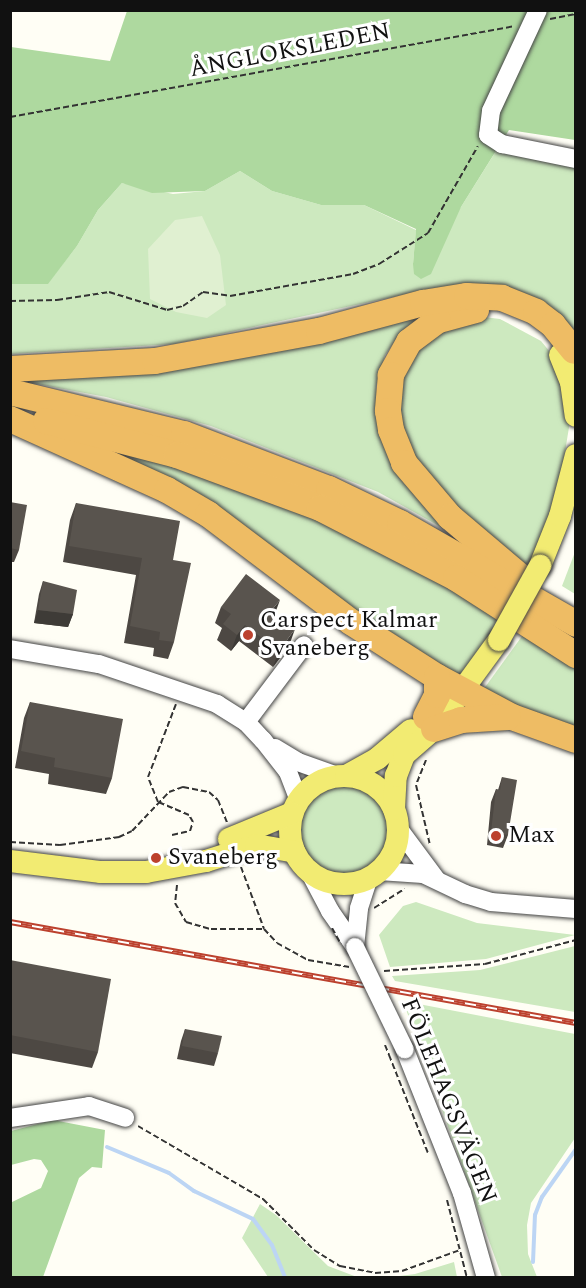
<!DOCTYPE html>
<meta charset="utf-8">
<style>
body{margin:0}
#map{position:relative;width:586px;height:1288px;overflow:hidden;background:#fffef5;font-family:Spectral,serif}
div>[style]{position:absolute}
.green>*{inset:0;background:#cde9bf}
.round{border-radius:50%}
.forest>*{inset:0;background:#aed99f}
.pitch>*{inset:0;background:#e0f0d1}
.stream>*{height:4px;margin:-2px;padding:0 2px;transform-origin:2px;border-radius:2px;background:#bcd5f4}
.path>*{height:2px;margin-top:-1px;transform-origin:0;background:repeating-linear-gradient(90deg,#333 0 6px,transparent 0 9px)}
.roads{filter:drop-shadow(0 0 2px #444) drop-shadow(0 0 2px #444)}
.minor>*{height:18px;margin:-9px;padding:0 9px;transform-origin:9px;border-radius:9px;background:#fff}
.major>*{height:22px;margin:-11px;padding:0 11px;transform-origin:11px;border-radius:11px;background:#f2eb72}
.major>.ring{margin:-11px;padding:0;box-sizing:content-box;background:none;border:22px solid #f2eb72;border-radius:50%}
.highway>*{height:26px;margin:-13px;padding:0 13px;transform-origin:13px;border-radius:13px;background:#eebc64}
.rail>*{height:6px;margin-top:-3px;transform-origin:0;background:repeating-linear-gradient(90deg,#fff 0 11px,#bc412e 0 22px);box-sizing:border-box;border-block:2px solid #bc412e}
.path-bridge>*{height:2px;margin-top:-1px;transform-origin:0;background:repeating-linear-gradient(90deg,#333 0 6px,transparent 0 9px)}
.bridges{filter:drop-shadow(0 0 2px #444) drop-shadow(0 0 2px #444)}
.minor-bridge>*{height:18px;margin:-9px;padding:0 9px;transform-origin:9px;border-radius:9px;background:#fff}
.major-bridge>*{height:22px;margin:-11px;padding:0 11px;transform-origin:11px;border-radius:11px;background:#f2eb72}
.wall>*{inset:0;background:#4d4843}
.shaded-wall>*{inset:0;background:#3e3b37}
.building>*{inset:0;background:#59544e}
.dots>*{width:16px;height:16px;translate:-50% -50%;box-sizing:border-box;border:3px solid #fff;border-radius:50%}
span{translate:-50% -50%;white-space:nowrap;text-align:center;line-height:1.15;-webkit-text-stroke:6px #fff;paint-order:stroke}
.street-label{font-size:24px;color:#111}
.poi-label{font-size:24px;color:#111}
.left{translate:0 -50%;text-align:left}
.frame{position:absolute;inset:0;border:12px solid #111;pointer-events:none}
</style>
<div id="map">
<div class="green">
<i style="clip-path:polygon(496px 151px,575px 167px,575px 331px,548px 306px,412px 293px,174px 344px,11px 354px,10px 284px,48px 283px,77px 246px,98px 210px,122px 183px,173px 194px,205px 191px,240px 171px,272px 191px,321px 205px,364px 205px,416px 230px,413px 264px,461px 207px)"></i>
<i style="clip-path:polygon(434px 308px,403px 330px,385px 355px,376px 386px,378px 413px,448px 531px,378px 492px,211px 426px,106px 397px,11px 379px)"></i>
<i style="clip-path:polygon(475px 316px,500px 319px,541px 341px,555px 358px,571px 415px,557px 501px,530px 569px,484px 535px,413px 458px,395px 407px,401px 369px,431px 333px)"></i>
<i style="clip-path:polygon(91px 444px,162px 460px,350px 533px,505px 619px,459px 676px)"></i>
<i style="clip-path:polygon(575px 552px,575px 594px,562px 586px)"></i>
<i style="clip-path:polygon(525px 632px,575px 665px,575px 734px,483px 690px)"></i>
<i class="round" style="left:300px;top:786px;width:88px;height:88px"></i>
<i style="clip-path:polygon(416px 902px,477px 923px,575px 935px,486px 959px,390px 967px,379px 935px,403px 906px)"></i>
<i style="clip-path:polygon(575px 946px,575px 1012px,395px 981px,392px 976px,480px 970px)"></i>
<i style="clip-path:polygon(403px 1001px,575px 1034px,575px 1138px,531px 1203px,527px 1225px,528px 1254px,537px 1277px,502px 1277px)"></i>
<i style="clip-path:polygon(260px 1204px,276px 1215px,328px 1266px,357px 1277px,382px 1277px,268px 1277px,242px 1238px)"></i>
<i style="clip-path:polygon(454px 1262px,457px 1277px,392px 1277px,415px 1274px)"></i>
</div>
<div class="forest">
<i style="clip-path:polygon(127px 11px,575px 11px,575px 140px,509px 130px,461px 207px,431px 274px,421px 279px,414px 274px,413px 264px,416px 229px,364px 205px,321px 205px,272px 191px,240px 171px,205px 191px,152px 193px,122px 183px,98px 210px,77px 246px,48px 284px,11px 284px,11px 47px,110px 61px)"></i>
<i style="clip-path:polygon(53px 1120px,105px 1130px,102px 1168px,92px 1167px,79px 1178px,43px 1277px,11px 1277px,10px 1203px,41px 1188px,48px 1171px,41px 1160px,34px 1159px,11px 1165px,11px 1131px)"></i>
</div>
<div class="pitch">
<i style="clip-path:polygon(202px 216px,220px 255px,226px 305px,207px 318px,176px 312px,150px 299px,148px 249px,175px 220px)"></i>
</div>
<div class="stream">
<i style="left:107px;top:1147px;width:67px;rotate:22.8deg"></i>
<i style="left:169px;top:1173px;width:31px;rotate:36deg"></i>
<i style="left:194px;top:1191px;width:65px;rotate:25.4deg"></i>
<i style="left:253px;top:1219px;width:32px;rotate:54deg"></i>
<i style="left:272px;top:1245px;width:35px;rotate:68deg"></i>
<i style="left:533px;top:1262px;width:47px;rotate:-87.6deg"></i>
<i style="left:535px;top:1215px;width:19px;rotate:-69deg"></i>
<i style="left:542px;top:1197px;width:59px;rotate:-54.7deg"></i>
</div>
<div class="path">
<i style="left:550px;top:19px;width:26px;rotate:-11deg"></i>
<i style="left:10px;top:117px;width:513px;rotate:-10.21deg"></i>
<i style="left:10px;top:301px;width:47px;rotate:-1.2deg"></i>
<i style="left:57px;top:300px;width:53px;rotate:-8.7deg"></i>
<i style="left:109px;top:292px;width:61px;rotate:17.2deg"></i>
<i style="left:167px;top:310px;width:16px;rotate:-14deg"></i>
<i style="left:183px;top:306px;width:24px;rotate:-35deg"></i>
<i style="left:203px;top:292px;width:27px;rotate:8deg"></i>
<i style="left:230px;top:296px;width:125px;rotate:-10.1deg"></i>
<i style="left:353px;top:274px;width:28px;rotate:-21deg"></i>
<i style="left:379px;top:264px;width:58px;rotate:-32.3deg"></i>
<i style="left:428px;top:233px;width:100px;rotate:-60.1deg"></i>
<i style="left:426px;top:760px;width:27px;rotate:112deg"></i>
<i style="left:416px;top:785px;width:62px;rotate:76.9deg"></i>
<i style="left:172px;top:835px;width:18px;rotate:-13deg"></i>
<i style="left:190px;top:831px;width:9px;rotate:-72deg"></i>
<i style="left:193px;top:822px;width:8px;rotate:-120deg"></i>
<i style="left:189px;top:815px;width:34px;rotate:-157deg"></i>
<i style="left:158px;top:802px;width:27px;rotate:-112deg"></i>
<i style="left:148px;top:777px;width:78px;rotate:-69deg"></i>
<i style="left:10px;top:842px;width:50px;rotate:3.4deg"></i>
<i style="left:60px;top:845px;width:60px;rotate:-7.7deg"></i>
<i style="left:119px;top:837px;width:14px;rotate:-25deg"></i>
<i style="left:132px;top:831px;width:54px;rotate:-46.5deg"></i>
<i style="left:169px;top:792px;width:15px;rotate:-20deg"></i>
<i style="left:183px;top:787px;width:26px;rotate:11deg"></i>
<i style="left:209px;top:792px;width:12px;rotate:42deg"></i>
<i style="left:218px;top:800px;width:24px;rotate:68deg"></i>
<i style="left:241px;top:867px;width:66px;rotate:69.6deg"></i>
<i style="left:264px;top:929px;width:19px;rotate:47deg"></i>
<i style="left:277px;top:943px;width:35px;rotate:29deg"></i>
<i style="left:308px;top:960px;width:42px;rotate:9.7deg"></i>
<i style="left:177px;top:885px;width:18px;rotate:96deg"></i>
<i style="left:175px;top:903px;width:22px;rotate:60deg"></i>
<i style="left:186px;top:922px;width:26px;rotate:16deg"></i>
<i style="left:211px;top:929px;width:53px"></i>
<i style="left:374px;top:908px;width:36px;rotate:-32deg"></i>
<i style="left:384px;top:971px;width:101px;rotate:-4deg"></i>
<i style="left:485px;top:964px;width:94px;rotate:-14.8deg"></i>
<i style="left:389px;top:1055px;width:105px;rotate:68.3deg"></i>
<i style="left:138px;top:1126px;width:145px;rotate:30.3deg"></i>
<i style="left:263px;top:1199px;width:72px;rotate:45deg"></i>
<i style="left:314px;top:1250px;width:31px;rotate:32deg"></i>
<i style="left:340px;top:1266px;width:36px;rotate:11deg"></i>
<i style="left:375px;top:1273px;width:27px;rotate:-4deg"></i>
<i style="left:402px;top:1271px;width:62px;rotate:-19.9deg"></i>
<i style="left:447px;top:1200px;width:81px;rotate:75.6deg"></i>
</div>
<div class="roads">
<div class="minor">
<i style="left:538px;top:10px;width:111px;rotate:115deg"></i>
<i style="left:491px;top:111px;width:24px;rotate:97deg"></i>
<i style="left:488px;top:135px;width:17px;rotate:33deg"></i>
<i style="left:502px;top:144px;width:76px;rotate:11.5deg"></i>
<i style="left:10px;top:649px;width:90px;rotate:9.6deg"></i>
<i style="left:99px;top:664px;width:125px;rotate:18.7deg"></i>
<i style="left:217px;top:704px;width:34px;rotate:32deg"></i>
<i style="left:246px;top:722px;width:25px;rotate:47deg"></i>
<i style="left:263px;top:740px;width:41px;rotate:52deg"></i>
<i style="left:288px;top:772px;width:30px;rotate:69deg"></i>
<i style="left:246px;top:722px;width:96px;rotate:-53deg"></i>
<i style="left:275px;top:748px;width:27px;rotate:31deg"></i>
<i style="left:298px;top:762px;width:41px;rotate:19.7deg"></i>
<i style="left:398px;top:828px;width:64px;rotate:53.3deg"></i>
<i style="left:379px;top:871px;width:44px;rotate:3.9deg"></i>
<i style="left:423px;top:874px;width:47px;rotate:25.5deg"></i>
<i style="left:465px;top:894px;width:27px;rotate:17deg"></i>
<i style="left:491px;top:902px;width:85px;rotate:4.7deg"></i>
<i style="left:310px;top:873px;width:43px;rotate:62.2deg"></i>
<i style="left:330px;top:911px;width:44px;rotate:55.2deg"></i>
<i style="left:355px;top:947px;width:39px;rotate:-84deg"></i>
<i style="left:359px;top:908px;width:32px;rotate:-72deg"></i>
<i style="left:405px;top:1050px;width:154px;rotate:68.3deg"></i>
<i style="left:462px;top:1193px;width:88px;rotate:74.2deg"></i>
<i style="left:10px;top:1118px;width:80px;rotate:-8.6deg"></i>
<i style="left:89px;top:1106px;width:38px;rotate:18deg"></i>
</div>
<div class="major">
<i style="left:560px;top:355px;width:29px;rotate:68deg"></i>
<i style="left:571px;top:382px;width:34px;rotate:82deg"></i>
<i style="left:540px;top:566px;width:54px;rotate:-68.2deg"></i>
<i style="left:560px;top:516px;width:63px;rotate:-75.3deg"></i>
<i class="ring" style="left:290px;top:776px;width:86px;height:86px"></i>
<i style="left:346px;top:776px;width:37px;rotate:-29deg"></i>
<i style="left:378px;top:758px;width:43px;rotate:-40.3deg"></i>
<i style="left:394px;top:809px;width:33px;rotate:-87deg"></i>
<i style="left:396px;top:776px;width:22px;rotate:-69deg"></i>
<i style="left:404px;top:755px;width:40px;rotate:-41deg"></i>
<i style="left:434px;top:729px;width:110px;rotate:-53.9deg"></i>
<i style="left:229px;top:839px;width:68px;rotate:-22.4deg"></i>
<i style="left:10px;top:861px;width:92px;rotate:6.9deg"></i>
<i style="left:101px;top:872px;width:45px"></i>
<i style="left:146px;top:872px;width:61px;rotate:-10.4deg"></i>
<i style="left:206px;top:861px;width:52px;rotate:-17.7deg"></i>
<i style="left:256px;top:845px;width:39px;rotate:10deg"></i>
</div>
<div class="highway">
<i style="left:476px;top:310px;width:39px;rotate:165deg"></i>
<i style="left:438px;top:320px;width:36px;rotate:143deg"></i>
<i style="left:409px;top:342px;width:38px;rotate:119deg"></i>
<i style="left:391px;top:375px;width:36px;rotate:95deg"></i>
<i style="left:388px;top:411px;width:19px;rotate:81deg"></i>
<i style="left:391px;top:430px;width:35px;rotate:68deg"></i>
<i style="left:404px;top:463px;width:71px;rotate:49.6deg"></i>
<i style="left:450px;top:517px;width:96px;rotate:40.3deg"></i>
<i style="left:10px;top:369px;width:145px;rotate:-3.2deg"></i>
<i style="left:155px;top:361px;width:167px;rotate:-10.4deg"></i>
<i style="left:319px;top:331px;width:108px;rotate:-15.1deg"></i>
<i style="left:423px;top:303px;width:45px;rotate:-9deg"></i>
<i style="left:467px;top:296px;width:35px;rotate:3deg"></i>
<i style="left:502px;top:298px;width:37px;rotate:22deg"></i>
<i style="left:536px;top:312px;width:21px;rotate:37deg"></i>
<i style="left:553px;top:325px;width:33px;rotate:51deg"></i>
<i style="left:10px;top:392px;width:179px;rotate:13.6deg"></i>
<i style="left:184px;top:434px;width:155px;rotate:20.8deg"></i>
<i style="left:329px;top:489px;width:79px;rotate:25.6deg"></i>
<i style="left:400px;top:523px;width:203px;rotate:29.8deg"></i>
<i style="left:10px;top:419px;width:172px;rotate:24.3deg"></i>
<i style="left:167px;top:490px;width:48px;rotate:30.3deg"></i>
<i style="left:208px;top:514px;width:179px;rotate:37.1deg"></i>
<i style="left:351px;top:622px;width:102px;rotate:32.6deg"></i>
<i style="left:437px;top:677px;width:85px;rotate:28.1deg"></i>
<i style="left:512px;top:717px;width:68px;rotate:19.8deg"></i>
<i style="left:46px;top:421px;width:135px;rotate:14.5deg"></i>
<i style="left:177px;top:455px;width:153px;rotate:20.3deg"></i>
<i style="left:320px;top:508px;width:153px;rotate:27.2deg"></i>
<i style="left:456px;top:578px;width:143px;rotate:32.7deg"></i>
<i style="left:426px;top:717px;width:25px;rotate:-63deg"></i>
<i style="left:437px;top:695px;width:18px;rotate:-90deg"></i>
<i style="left:434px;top:729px;width:28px;rotate:-18deg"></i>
<i style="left:461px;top:720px;width:47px;rotate:-3.7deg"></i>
</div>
</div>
<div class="rail">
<i style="left:10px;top:922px;width:575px;rotate:10.12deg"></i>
</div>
<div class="path-bridge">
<i style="left:332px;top:928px;width:18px;rotate:61deg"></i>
<i style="left:385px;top:1045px;width:11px;rotate:68deg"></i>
</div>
<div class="bridges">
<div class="minor-bridge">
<i style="left:355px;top:947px;width:114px;rotate:64.1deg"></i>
</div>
<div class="major-bridge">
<i style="left:499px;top:640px;width:85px;rotate:-61deg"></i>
</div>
</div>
<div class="wall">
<i style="clip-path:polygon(10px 502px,19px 550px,14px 562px,10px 562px)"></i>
<i style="clip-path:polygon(76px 503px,173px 560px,174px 642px,168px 659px,153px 656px,154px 648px,124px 643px,136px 575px,63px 562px,70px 520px)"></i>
<i style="clip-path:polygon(43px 581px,73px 614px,68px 627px,34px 623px,39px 594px)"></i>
<i style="clip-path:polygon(221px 607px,275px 614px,289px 646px,273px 667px,239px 641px,231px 651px,217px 640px,222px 628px,215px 623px)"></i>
<i style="clip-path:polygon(30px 702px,112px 778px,106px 794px,48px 784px,49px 774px,15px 768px,24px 718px)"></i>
<i style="clip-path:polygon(502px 777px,508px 835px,503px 848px,487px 845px,491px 802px,496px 789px,498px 790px)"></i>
<i style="clip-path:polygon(10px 960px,98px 1052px,92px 1068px,10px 1053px)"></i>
<i style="clip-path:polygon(185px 1029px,218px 1053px,214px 1066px,177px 1059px,181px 1041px)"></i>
</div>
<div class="shaded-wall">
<i style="clip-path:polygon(280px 600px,274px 616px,271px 611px)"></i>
<i style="clip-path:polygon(38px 610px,73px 614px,68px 627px,34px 623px)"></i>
<i style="clip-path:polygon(245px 625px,239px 641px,231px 651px,237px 635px)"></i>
<i style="clip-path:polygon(295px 629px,289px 646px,273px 667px,279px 651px)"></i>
</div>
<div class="building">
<i style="clip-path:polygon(10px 502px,27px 505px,19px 550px,10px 548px)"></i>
<i style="clip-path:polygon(76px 503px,180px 521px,173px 560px,191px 563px,174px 642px,159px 640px,160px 632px,130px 626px,142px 558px,69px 546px)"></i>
<i style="clip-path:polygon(246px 574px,280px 600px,271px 611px,295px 629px,279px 651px,245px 625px,237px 635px,223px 624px,231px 614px,221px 607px)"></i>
<i style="clip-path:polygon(43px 581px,77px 590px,73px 614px,38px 610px)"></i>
<i style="clip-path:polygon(30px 702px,123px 719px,112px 778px,54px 767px,55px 758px,21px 751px)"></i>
<i style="clip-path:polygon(502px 777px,517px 780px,508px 835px,491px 832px,496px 789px,500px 790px)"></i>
<i style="clip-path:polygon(10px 960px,111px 979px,98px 1052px,10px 1035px)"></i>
<i style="clip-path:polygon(185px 1029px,222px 1036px,218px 1053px,182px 1046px)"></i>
</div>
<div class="dots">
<i style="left:248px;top:635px;background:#bc412e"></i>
<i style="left:496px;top:836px;background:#bc412e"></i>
<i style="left:156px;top:858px;background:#bc412e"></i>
</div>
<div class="street-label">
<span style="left:290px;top:51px;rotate:-11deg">ÅNGLOKSLEDEN</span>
<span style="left:448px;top:1101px;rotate:68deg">FÖLEHAGSVÄGEN</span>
</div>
<div class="poi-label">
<span class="left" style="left:260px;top:635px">Carspect Kalmar<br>Svaneberg</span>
<span class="left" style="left:508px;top:836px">Max</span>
<span class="left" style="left:168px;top:858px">Svaneberg</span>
</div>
<div class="frame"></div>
</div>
